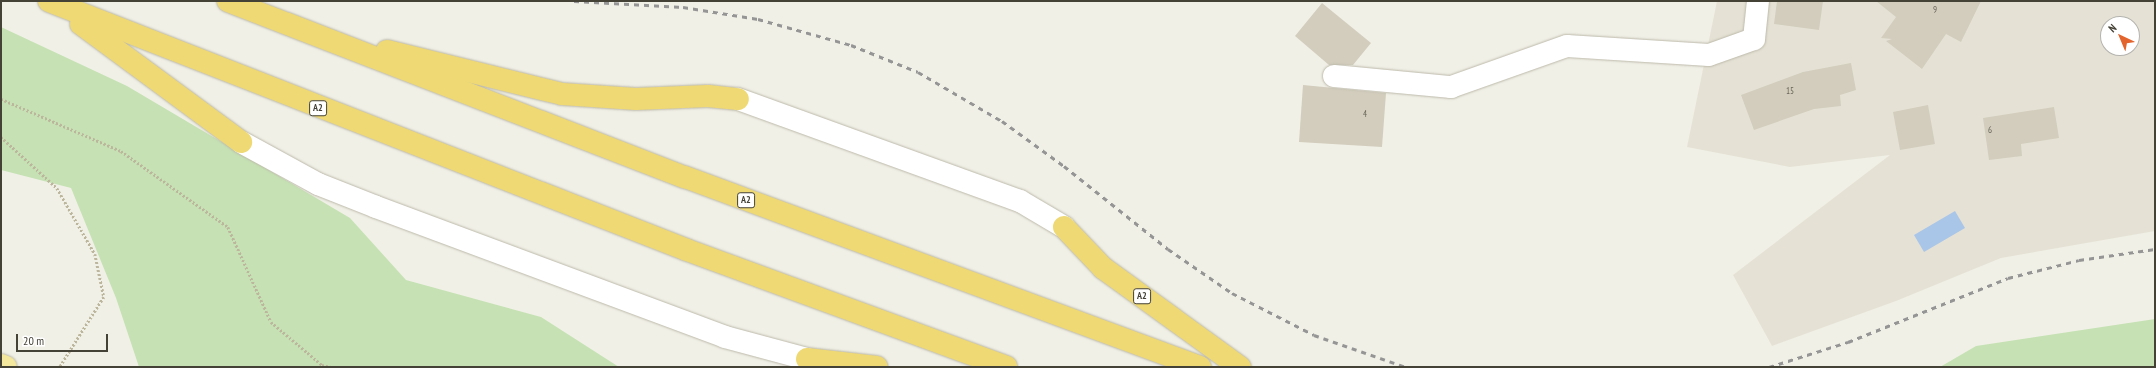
<!DOCTYPE html>
<style>
body{margin:0}
#map{position:relative;width:2156px;height:368px;overflow:hidden;background:#f1f0e7;font-family:"PT Sans Narrow",sans-serif}
div>[style]{position:absolute}
.residential>*{inset:0;background:#e5e2d5}
.green>*{inset:0;background:#c6e2b4}
.water>*{inset:0;background:#a9c5e8}
.building>*{inset:0;background:#d2cdbd}
.path>*{height:2.5px;margin-top:-1.25px;transform-origin:0;background:repeating-linear-gradient(90deg,#bcb69d 0 2px,transparent 0 4px)}
.roads{filter:drop-shadow(0 0 1px #bcb9aa) drop-shadow(0 0 1px #bcb9aa)}
.minor>*{height:22px;margin:-11px;padding:0 11px;transform-origin:11px;border-radius:11px;background:#fff}
.major>*{height:22px;margin:-11px;padding:0 11px;transform-origin:11px;border-radius:11px;background:#f4e89e}
.highway>*{height:22px;margin:-11px;padding:0 11px;transform-origin:11px;border-radius:11px;background:#efd975}
.rail>*{height:3px;margin-top:-1.5px;transform-origin:0;background:repeating-linear-gradient(90deg,#959595 0 5px,transparent 0 10px)}
span{translate:-50% -50%;white-space:nowrap;text-align:center;line-height:1.15;-webkit-text-stroke:3px #fff;paint-order:stroke}
.number-label{font-size:9px;color:#686458}
.number-label span{-webkit-text-stroke-width:0}
.shield-label span{padding:1px 3px;background:#fff;border:1px solid;border-radius:3px;-webkit-text-stroke-width:0}
.shield-label{font-size:10px;color:#444137;font-weight:700}
.frame{position:absolute;inset:0;border:2px solid #444137;pointer-events:none}
.north{position:absolute;left:2100px;top:16px;width:40px;height:40px;box-sizing:border-box;background:#fff;border:1px solid #b4b3af;border-radius:50%;rotate:316deg;font-size:11px;font-weight:700;line-height:16px;text-align:center;color:#444137}
.north::after{content:'';display:block;margin:auto;width:14px;height:18px;background:#e3642c;clip-path:polygon(50% 0,100% 100%,50% 72%,0 100%)}
.scale{position:absolute;left:16px;top:334px;width:92px;height:18px;box-sizing:border-box;border:2px solid #444137;border-top:0;padding-left:5px;font-size:12px;line-height:14px;white-space:nowrap;color:#444137;-webkit-text-stroke:3px #fff;paint-order:stroke}
</style>
<div id="map">
<div class="residential">
<i style="clip-path:polygon(evenodd,1717px 1px,2155px 1px,2155px 231px,2001px 258px,1896px 301px,1772px 346px,1733px 275px,1890px 155px,1790px 167px,1687px 147px,1717px 1px,2108px 24px,2132px 24px,2132px 48px,2108px 48px,2108px 24px)"></i>
</div>
<div class="green">
<i style="clip-path:polygon(1px 27px,127px 86px,350px 218px,406px 280px,541px 317px,619px 367px,139px 367px,116px 298px,71px 188px,1px 170px)"></i>
<i style="clip-path:polygon(2155px 319px,2155px 367px,1940px 367px,1976px 346px)"></i>
</div>
<div class="water">
<i style="clip-path:polygon(1955px 211px,1965px 228px,1924px 252px,1914px 235px)"></i>
</div>
<div class="building">
<i style="clip-path:polygon(1777px 1px,1823px 1px,1819px 30px,1774px 24px)"></i>
<i style="clip-path:polygon(1876px 1px,1981px 1px,1961px 42px,1946px 34px,1922px 69px,1886px 41px,1892px 39px,1881px 38px,1896px 17px)"></i>
<i style="clip-path:polygon(1322px 3px,1371px 43px,1353px 65px,1329px 65px,1295px 36px)"></i>
<i style="clip-path:polygon(1851px 63px,1856px 90px,1840px 95px,1841px 106px,1814px 109px,1754px 130px,1741px 95px,1803px 72px)"></i>
<i style="clip-path:polygon(1303px 85px,1386px 93px,1382px 147px,1299px 142px)"></i>
<i style="clip-path:polygon(1928px 105px,1935px 144px,1900px 150px,1893px 112px)"></i>
<i style="clip-path:polygon(2054px 107px,2059px 138px,2021px 144px,2022px 156px,1989px 160px,1983px 118px)"></i>
</div>
<div class="path">
<i style="left:1px;top:99px;width:131px;rotate:23.4deg"></i>
<i style="left:121px;top:151px;width:131px;rotate:35.4deg"></i>
<i style="left:228px;top:227px;width:104px;rotate:65.6deg"></i>
<i style="left:271px;top:322px;width:67px;rotate:40.1deg"></i>
<i style="left:322px;top:365px;width:9px;rotate:13deg"></i>
<i style="left:1px;top:137px;width:76px;rotate:42.3deg"></i>
<i style="left:57px;top:188px;width:76px;rotate:60.1deg"></i>
<i style="left:95px;top:254px;width:44px;rotate:78.2deg"></i>
<i style="left:104px;top:297px;width:83px;rotate:122.2deg"></i>
</div>
<div class="roads">
<div class="minor">
<i style="left:1334px;top:76px;width:118px;rotate:5.4deg"></i>
<i style="left:1451px;top:87px;width:123px;rotate:-19.5deg"></i>
<i style="left:1567px;top:46px;width:142px;rotate:3.6deg"></i>
<i style="left:1709px;top:55px;width:48px;rotate:-19.6deg"></i>
<i style="left:1754px;top:39px;width:38px;rotate:-84deg"></i>
<i style="left:738px;top:99px;width:300px;rotate:19.9deg"></i>
<i style="left:1020px;top:201px;width:51px;rotate:30.6deg"></i>
<i style="left:241px;top:142px;width:88px;rotate:28.6deg"></i>
<i style="left:318px;top:184px;width:62px;rotate:21.6deg"></i>
<i style="left:376px;top:207px;width:372px;rotate:20.4deg"></i>
<i style="left:725px;top:337px;width:85px;rotate:15deg"></i>
</div>
<div class="major">
<i style="left:1px;top:365px;width:5px;rotate:22deg"></i>
</div>
<div class="highway">
<i style="left:49px;top:1px;width:685px;rotate:21.32deg"></i>
<i style="left:687px;top:250px;width:340px;rotate:20.1deg"></i>
<i style="left:228px;top:1px;width:490px;rotate:21.1deg"></i>
<i style="left:685px;top:177px;width:549px;rotate:20.25deg"></i>
<i style="left:81px;top:24px;width:199px;rotate:36.4deg"></i>
<i style="left:387px;top:51px;width:180px;rotate:13.8deg"></i>
<i style="left:562px;top:94px;width:74px;rotate:3.9deg"></i>
<i style="left:636px;top:99px;width:72px;rotate:-2.4deg"></i>
<i style="left:708px;top:96px;width:30px;rotate:6deg"></i>
<i style="left:1064px;top:227px;width:57px;rotate:46.4deg"></i>
<i style="left:1103px;top:268px;width:169px;rotate:35.9deg"></i>
<i style="left:807px;top:359px;width:70px;rotate:6.5deg"></i>
</div>
</div>
<div class="rail">
<i style="left:574px;top:1px;width:109px;rotate:3.2deg"></i>
<i style="left:683px;top:7px;width:76px;rotate:9.1deg"></i>
<i style="left:758px;top:19px;width:97px;rotate:15.6deg"></i>
<i style="left:851px;top:45px;width:72px;rotate:21.9deg"></i>
<i style="left:918px;top:72px;width:97px;rotate:30.3deg"></i>
<i style="left:1002px;top:121px;width:77px;rotate:36deg"></i>
<i style="left:1064px;top:166px;width:133px;rotate:38.6deg"></i>
<i style="left:1168px;top:249px;width:78px;rotate:34.5deg"></i>
<i style="left:1232px;top:293px;width:92px;rotate:27.1deg"></i>
<i style="left:1314px;top:335px;width:97px;rotate:19.2deg"></i>
<i style="left:1769px;top:367px;width:83px;rotate:-17.6deg"></i>
<i style="left:1848px;top:342px;width:172px;rotate:-21.8deg"></i>
<i style="left:2008px;top:278px;width:73px;rotate:-14.2deg"></i>
<i style="left:2079px;top:260px;width:77px;rotate:-8.2deg"></i>
</div>
<div class="number-label">
<span style="left:1935px;top:10px">9</span>
<span style="left:1790px;top:91px">15</span>
<span style="left:1365px;top:114px">4</span>
<span style="left:1990px;top:130px">6</span>
</div>
<div class="shield-label">
<span style="left:318px;top:108px">A2</span>
<span style="left:746px;top:200px">A2</span>
<span style="left:1142px;top:296px">A2</span>
</div>
<div class="frame"></div>
<div class="north">N</div>
<div class="scale">20 m</div>
</div>
